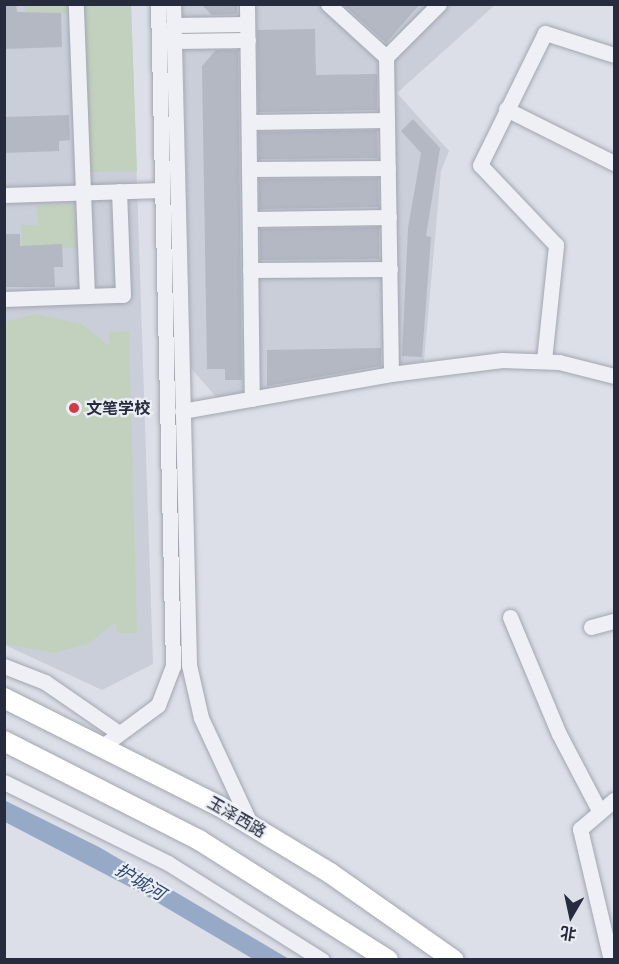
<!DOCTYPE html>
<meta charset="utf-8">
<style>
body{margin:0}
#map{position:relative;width:619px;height:964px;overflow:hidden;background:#dcdfe7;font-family:"Archivo Narrow","Noto Sans SC",sans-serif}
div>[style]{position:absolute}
.built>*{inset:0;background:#caced9}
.green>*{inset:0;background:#c1d1bd}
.water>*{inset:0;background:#96aac8}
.building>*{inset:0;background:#b3b8c3}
.roads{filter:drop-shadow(0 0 2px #a2a6b1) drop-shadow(0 0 2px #a2a6b1)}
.minor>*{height:15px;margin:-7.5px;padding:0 7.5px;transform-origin:7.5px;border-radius:7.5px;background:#eff0f5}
.major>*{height:20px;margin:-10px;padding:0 10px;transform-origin:10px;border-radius:10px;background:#fff}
.dots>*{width:16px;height:16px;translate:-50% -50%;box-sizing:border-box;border:3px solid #ebeef4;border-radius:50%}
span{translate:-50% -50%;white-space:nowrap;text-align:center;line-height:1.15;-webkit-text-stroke:4.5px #ebeef4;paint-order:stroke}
.poi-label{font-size:16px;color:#262c3d;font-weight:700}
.left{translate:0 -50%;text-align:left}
.street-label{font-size:16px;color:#262c3d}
.water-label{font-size:18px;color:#2f4871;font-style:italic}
.frame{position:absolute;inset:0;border:6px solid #262c3d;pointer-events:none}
.north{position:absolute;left:541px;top:886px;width:60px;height:60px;-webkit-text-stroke:4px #ebeef4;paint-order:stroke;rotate:189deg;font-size:16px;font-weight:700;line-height:24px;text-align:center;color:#262c3d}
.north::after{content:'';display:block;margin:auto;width:21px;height:27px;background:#262c3d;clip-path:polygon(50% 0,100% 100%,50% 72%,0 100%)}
</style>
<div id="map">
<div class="built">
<i style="clip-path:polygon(5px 5px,131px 5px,153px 664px,102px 690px,5px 645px)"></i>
<i style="clip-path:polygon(182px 5px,495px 5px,397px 93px,449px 151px,441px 171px,424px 361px,217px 398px,191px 368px)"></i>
</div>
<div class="green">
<i style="clip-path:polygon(25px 5px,68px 5px,68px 13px,25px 12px)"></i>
<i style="clip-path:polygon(81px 5px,131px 5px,137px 171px,87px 172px)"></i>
<i style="clip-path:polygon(75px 204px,77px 248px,22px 246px,21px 225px,38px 225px,37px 206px)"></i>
<i style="clip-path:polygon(35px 314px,82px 324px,109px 346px,109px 332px,129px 331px,137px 633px,117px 633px,116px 622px,88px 644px,54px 653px,5px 644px,5px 322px)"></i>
</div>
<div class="water">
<i style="clip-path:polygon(4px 800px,99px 847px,289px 959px,253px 959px,143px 894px,5px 822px)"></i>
</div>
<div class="building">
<i style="clip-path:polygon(4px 4px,16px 4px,17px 12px,61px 13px,62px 47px,4px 49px)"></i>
<i style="clip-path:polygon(201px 4px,237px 4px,237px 14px,212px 15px)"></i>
<i style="clip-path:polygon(343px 4px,420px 4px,386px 43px)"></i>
<i style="clip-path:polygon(315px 29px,316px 75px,377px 74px,377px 110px,258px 112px,257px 30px)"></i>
<i style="clip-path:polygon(216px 50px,238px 50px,242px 380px,225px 380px,225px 369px,207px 369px,202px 66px)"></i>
<i style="clip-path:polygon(69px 115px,70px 140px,59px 141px,59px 151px,4px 153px,4px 117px)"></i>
<i style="clip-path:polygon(413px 119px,440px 148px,426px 236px,431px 237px,422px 357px,402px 356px,408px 228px,421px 153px,401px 131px)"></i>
<i style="clip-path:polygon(377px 130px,378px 158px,259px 159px,258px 132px)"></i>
<i style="clip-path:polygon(378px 178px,379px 207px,259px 209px,259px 179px)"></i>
<i style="clip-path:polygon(379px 227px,379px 259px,260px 260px,260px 229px)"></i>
<i style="clip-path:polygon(4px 234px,20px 234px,20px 246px,62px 244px,63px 267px,54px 267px,55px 287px,4px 287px)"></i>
<i style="clip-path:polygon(381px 348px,381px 366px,267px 386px,267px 350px)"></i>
</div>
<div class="roads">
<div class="minor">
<i style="left:173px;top:4px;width:661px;rotate:88.61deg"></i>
<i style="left:189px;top:665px;width:54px;rotate:77.2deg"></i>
<i style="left:201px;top:718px;width:118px;rotate:65deg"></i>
<i style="left:247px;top:4px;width:395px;rotate:89.3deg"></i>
<i style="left:328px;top:4px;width:79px;rotate:42.4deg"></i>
<i style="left:173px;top:25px;width:74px;rotate:-0.8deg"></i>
<i style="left:174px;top:41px;width:74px;rotate:-0.8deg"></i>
<i style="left:506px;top:109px;width:121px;rotate:26.6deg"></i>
<i style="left:249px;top:122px;width:138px;rotate:-0.8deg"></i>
<i style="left:249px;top:169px;width:139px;rotate:-0.4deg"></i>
<i style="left:4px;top:195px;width:158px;rotate:-1.8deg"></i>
<i style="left:250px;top:219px;width:139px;rotate:-0.8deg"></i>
<i style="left:250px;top:270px;width:140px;rotate:-0.4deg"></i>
<i style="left:87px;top:296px;width:36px;rotate:-2deg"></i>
<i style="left:123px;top:295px;width:104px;rotate:-92.2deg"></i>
<i style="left:4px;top:299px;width:83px;rotate:-2.1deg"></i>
<i style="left:87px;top:296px;width:292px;rotate:-92.2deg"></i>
<i style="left:544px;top:360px;width:116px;rotate:-84deg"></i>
<i style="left:556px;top:245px;width:110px;rotate:-133.5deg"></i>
<i style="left:480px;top:165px;width:147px;rotate:-63.8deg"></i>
<i style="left:545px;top:33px;width:72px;rotate:17.7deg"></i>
<i style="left:391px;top:374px;width:317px;rotate:-90.9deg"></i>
<i style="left:386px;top:57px;width:75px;rotate:-45deg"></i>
<i style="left:182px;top:411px;width:212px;rotate:-10deg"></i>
<i style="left:391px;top:374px;width:112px;rotate:-7.2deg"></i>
<i style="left:502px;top:360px;width:57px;rotate:2deg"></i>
<i style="left:559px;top:362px;width:57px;rotate:14.3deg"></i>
<i style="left:510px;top:617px;width:127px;rotate:67.3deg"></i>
<i style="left:559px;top:734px;width:88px;rotate:62.3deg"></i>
<i style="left:591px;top:627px;width:24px;rotate:-15deg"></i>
<i style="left:4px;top:666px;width:44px;rotate:21.3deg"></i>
<i style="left:45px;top:682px;width:90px;rotate:34.6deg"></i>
<i style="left:104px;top:745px;width:67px;rotate:-36.5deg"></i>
<i style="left:158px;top:705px;width:42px;rotate:-69deg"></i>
<i style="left:173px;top:666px;width:662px;rotate:-91.3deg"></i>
<i style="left:4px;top:782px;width:183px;rotate:26.3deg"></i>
<i style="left:168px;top:863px;width:182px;rotate:32.2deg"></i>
<i style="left:611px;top:960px;width:135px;rotate:-103.3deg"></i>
<i style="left:580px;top:829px;width:45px;rotate:-40.5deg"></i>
</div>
<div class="major">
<i style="left:4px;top:698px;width:241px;rotate:26.7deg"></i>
<i style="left:219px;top:806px;width:130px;rotate:31.1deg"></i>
<i style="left:330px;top:873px;width:151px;rotate:35.1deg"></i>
<i style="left:4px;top:741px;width:219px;rotate:26.9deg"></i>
<i style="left:199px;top:840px;width:224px;rotate:32.4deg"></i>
</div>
</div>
<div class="dots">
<i style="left:74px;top:408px;background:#d03d48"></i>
</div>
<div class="poi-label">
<span class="left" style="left:86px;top:408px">文笔学校</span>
</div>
<div class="street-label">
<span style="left:237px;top:817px;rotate:30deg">玉泽西路</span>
</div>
<div class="water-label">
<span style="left:140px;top:882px;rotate:31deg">护城河</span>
</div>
<div class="frame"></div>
<div class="north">北</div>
</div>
